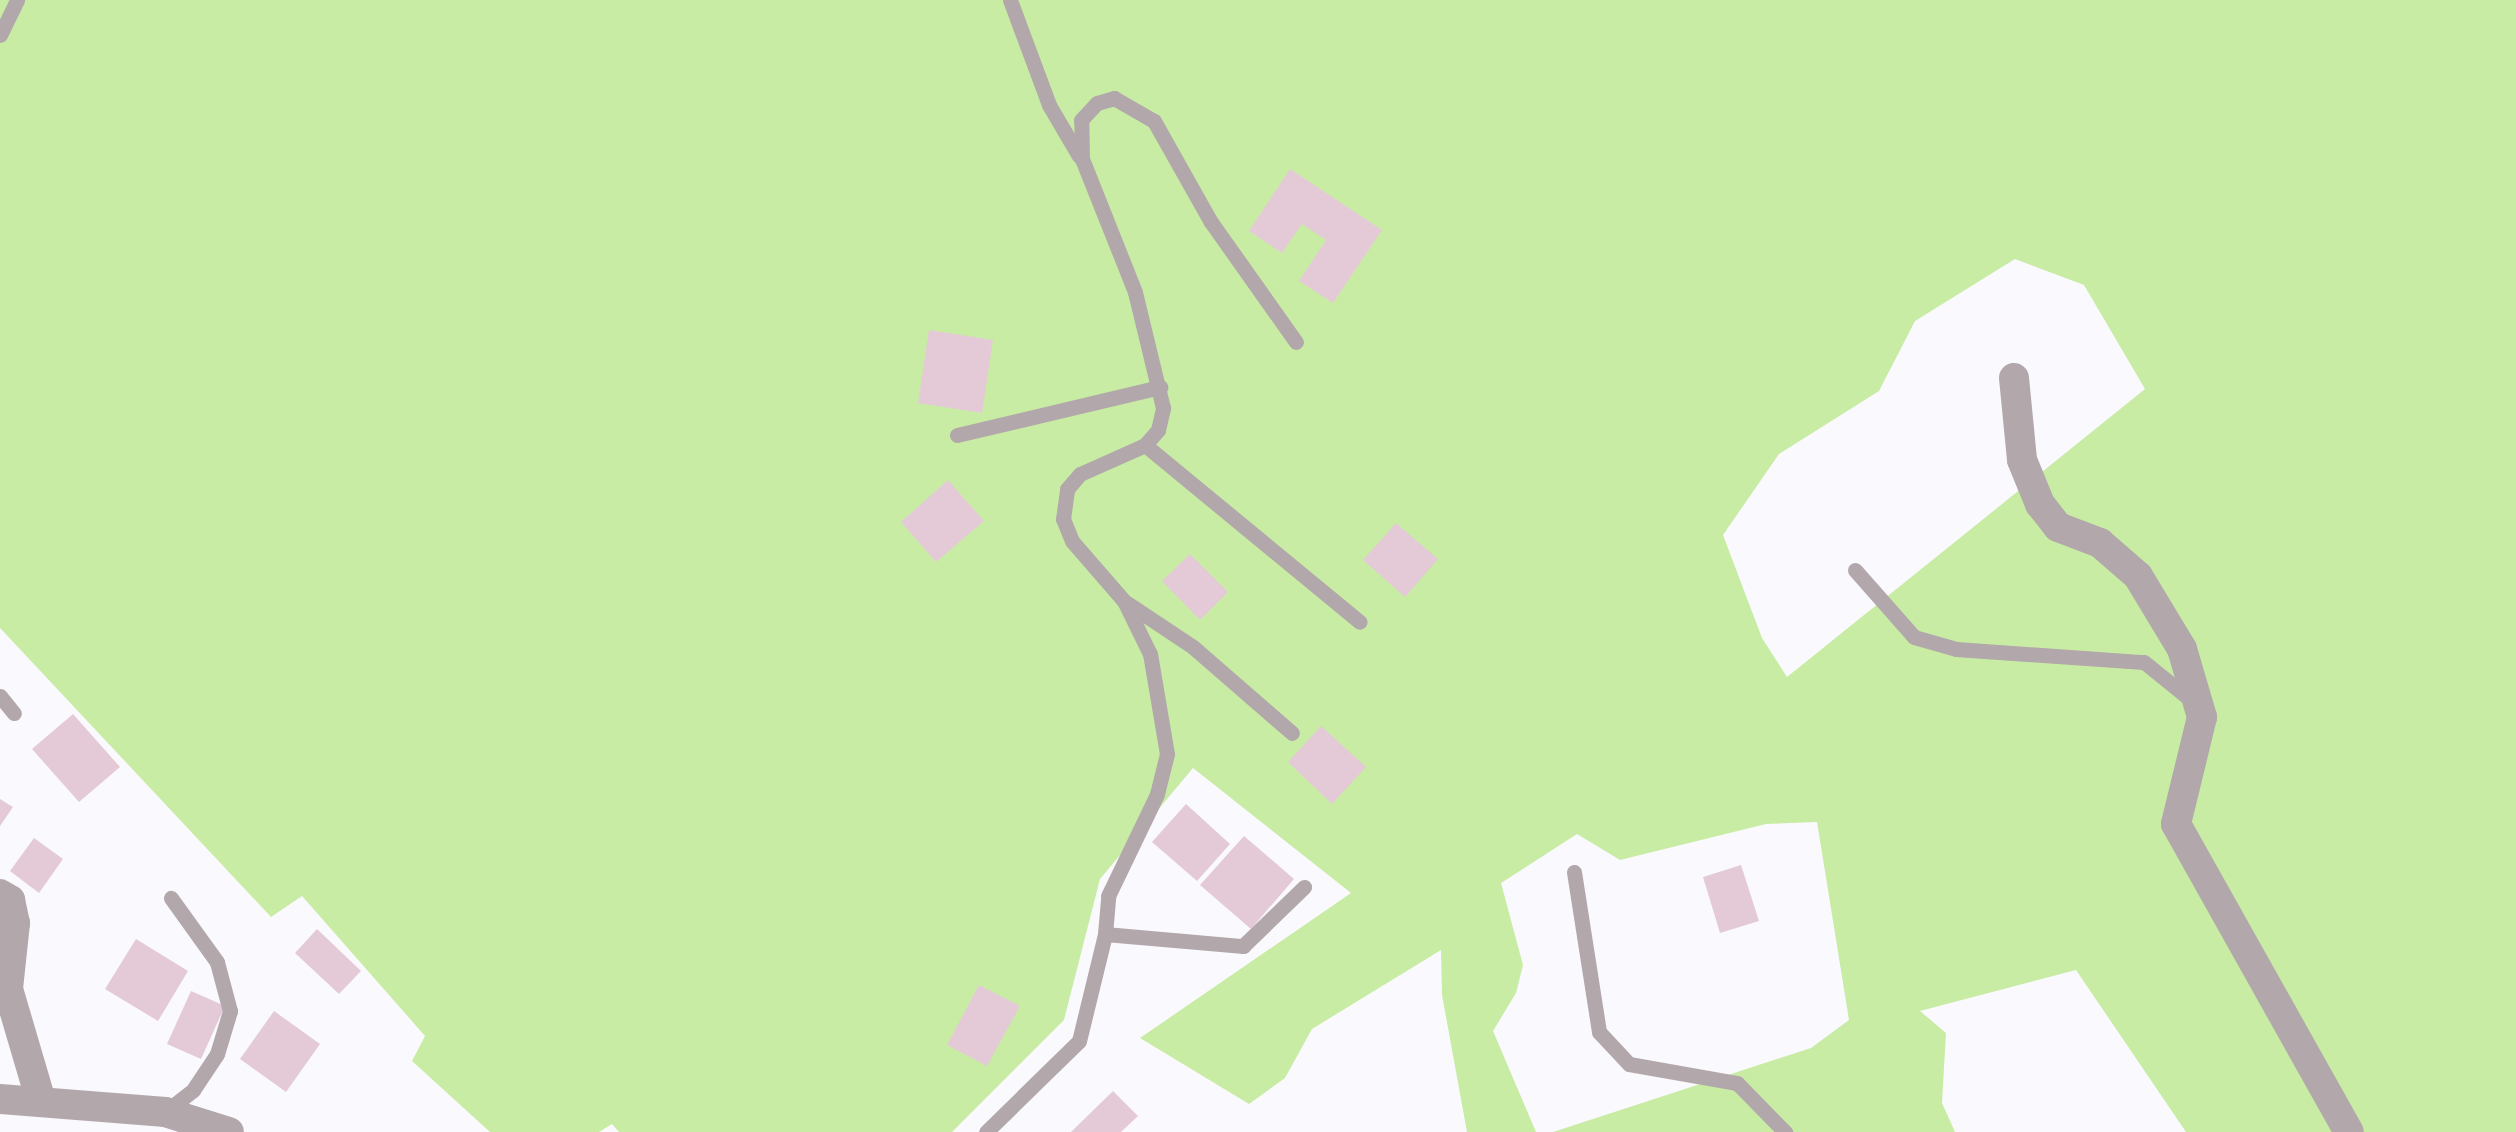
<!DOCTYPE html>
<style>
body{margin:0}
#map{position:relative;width:2516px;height:1132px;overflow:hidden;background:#faf9fe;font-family:"PT Sans Narrow",sans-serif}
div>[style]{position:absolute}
.green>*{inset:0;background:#c9eca5}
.building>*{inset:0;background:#e4cad6}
.service>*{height:15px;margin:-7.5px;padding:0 7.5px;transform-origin:7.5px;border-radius:7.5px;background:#b2a7aa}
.minor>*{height:30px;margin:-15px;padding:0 15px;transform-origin:15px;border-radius:15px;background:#b2a7aa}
span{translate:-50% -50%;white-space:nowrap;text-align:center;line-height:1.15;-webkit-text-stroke:10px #fff;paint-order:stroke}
</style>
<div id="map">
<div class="green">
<i style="clip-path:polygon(evenodd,0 0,2516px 0,2516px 1132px,2186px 1132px,2076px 970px,1920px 1011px,1946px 1033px,1942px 1103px,1955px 1132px,1553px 1132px,1811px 1048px,1849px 1020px,1817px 822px,1766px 824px,1620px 860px,1577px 834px,1501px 883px,1523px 965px,1516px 993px,1493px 1031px,1536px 1132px,1467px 1132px,1442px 995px,1441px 950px,1312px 1029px,1285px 1078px,1249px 1104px,1140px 1038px,1351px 893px,1193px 768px,1100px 879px,1064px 1020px,952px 1132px,619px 1132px,612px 1124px,599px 1132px,490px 1132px,412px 1061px,425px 1036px,302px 896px,271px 917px,0 628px,0 0,2015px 259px,2084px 285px,2145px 389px,1787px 677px,1762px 638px,1723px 535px,1779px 454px,1879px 391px,1915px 321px,2015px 259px)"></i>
</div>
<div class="building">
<i style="clip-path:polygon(1290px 169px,1382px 230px,1333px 303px,1299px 281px,1326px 240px,1302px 224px,1282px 253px,1249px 231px)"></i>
<i style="clip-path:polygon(929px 330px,993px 340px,982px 413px,918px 403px)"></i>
<i style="clip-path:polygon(948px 480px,984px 521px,936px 562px,901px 522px)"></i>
<i style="clip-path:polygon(1396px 523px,1438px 559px,1405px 597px,1363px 560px)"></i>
<i style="clip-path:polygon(1190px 554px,1228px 592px,1200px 620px,1162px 581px)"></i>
<i style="clip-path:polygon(73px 714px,120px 767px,79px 802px,32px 749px)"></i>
<i style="clip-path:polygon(1321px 726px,1366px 767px,1332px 804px,1288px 762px)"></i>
<i style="clip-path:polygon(0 799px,13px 807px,0 826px)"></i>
<i style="clip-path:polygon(1186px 804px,1230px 844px,1197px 881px,1152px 842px)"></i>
<i style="clip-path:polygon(1244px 836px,1294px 879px,1251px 929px,1200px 885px)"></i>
<i style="clip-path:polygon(34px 838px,63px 859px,39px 893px,10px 871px)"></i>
<i style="clip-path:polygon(1741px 865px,1759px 921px,1720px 933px,1703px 877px)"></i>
<i style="clip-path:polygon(317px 929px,361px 971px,339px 994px,295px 953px)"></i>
<i style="clip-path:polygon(136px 939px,188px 971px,158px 1021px,105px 989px)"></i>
<i style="clip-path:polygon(979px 985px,1020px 1006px,987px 1066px,947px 1045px)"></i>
<i style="clip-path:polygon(191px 991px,225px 1006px,201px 1059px,167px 1044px)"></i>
<i style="clip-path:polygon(274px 1011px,320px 1044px,286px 1092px,240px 1059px)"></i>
<i style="clip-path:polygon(1113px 1091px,1138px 1116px,1121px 1132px,1071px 1132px)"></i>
</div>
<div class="service">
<i style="left:1010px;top:0;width:112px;rotate:69.6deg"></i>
<i style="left:1049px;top:105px;width:59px;rotate:59.5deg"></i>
<i style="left:0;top:35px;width:39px;rotate:-64deg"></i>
<i style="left:957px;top:435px;width:209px;rotate:-13.3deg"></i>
<i style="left:1145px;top:445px;width:278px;rotate:39.5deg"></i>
<i style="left:1855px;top:570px;width:89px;rotate:48.6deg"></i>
<i style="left:1914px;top:637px;width:44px;rotate:15.9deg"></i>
<i style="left:1956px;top:649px;width:188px;rotate:4deg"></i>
<i style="left:2144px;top:662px;width:54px;rotate:39deg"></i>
<i style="left:1127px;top:603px;width:79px;rotate:33.7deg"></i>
<i style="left:1193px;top:647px;width:131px;rotate:41deg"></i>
<i style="left:0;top:696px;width:22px;rotate:51deg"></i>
<i style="left:1574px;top:872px;width:162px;rotate:81.1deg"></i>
<i style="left:1599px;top:1032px;width:44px;rotate:46.8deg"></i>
<i style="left:1629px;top:1064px;width:110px;rotate:10deg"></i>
<i style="left:1737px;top:1083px;width:69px;rotate:45.6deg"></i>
<i style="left:1105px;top:934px;width:139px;rotate:5deg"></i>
<i style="left:1243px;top:946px;width:85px;rotate:-44deg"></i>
<i style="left:165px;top:1112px;width:36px;rotate:-38deg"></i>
<i style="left:193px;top:1090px;width:43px;rotate:-56.3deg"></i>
<i style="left:217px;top:1054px;width:45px;rotate:-73.2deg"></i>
<i style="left:230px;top:1011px;width:51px;rotate:-104.9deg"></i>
<i style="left:217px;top:962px;width:79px;rotate:-125.7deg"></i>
<i style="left:986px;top:1132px;width:130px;rotate:-44.4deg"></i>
<i style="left:1079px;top:1041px;width:110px;rotate:-76.3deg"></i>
<i style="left:1105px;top:934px;width:38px;rotate:-85deg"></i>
<i style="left:1108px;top:896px;width:113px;rotate:-64.3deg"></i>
<i style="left:1157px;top:794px;width:41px;rotate:-76deg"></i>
<i style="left:1167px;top:754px;width:101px;rotate:-99.6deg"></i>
<i style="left:1150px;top:654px;width:59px;rotate:-116.1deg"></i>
<i style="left:1124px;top:601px;width:79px;rotate:-130.9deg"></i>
<i style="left:1072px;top:541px;width:24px;rotate:-112deg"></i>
<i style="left:1063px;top:519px;width:30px;rotate:-82deg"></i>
<i style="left:1067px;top:489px;width:20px;rotate:-49deg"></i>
<i style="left:1080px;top:474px;width:71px;rotate:-24deg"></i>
<i style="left:1145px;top:445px;width:20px;rotate:-49deg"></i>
<i style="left:1158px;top:430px;width:23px;rotate:-77deg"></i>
<i style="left:1163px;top:408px;width:119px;rotate:-103.6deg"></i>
<i style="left:1135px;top:292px;width:143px;rotate:-111.7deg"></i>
<i style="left:1082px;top:159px;width:39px;rotate:-91deg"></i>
<i style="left:1081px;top:120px;width:23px;rotate:-47deg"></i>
<i style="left:1097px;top:103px;width:18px;rotate:-16deg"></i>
<i style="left:1114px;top:98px;width:46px;rotate:29.9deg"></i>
<i style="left:1154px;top:121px;width:116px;rotate:60.6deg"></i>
<i style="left:1211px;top:222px;width:147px;rotate:54.7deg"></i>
</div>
<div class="minor">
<i style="left:2014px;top:378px;width:82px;rotate:84.4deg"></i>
<i style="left:2022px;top:460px;width:48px;rotate:67.8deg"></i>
<i style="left:2040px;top:504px;width:29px;rotate:52deg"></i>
<i style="left:2058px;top:527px;width:45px;rotate:20.9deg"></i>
<i style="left:2100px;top:543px;width:50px;rotate:41deg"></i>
<i style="left:2138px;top:576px;width:85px;rotate:58.9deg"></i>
<i style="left:2182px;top:649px;width:71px;rotate:73.6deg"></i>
<i style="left:2202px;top:717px;width:110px;rotate:103.7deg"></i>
<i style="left:2176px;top:824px;width:353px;rotate:60.7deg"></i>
<i style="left:0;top:894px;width:12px;rotate:31deg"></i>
<i style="left:10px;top:900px;width:24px;rotate:78deg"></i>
<i style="left:15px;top:923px;width:66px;rotate:96.1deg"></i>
<i style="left:8px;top:989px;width:117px;rotate:73.6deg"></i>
<i style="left:0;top:1099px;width:166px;rotate:4.5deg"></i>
<i style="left:165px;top:1112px;width:67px;rotate:17.4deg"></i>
</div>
</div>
